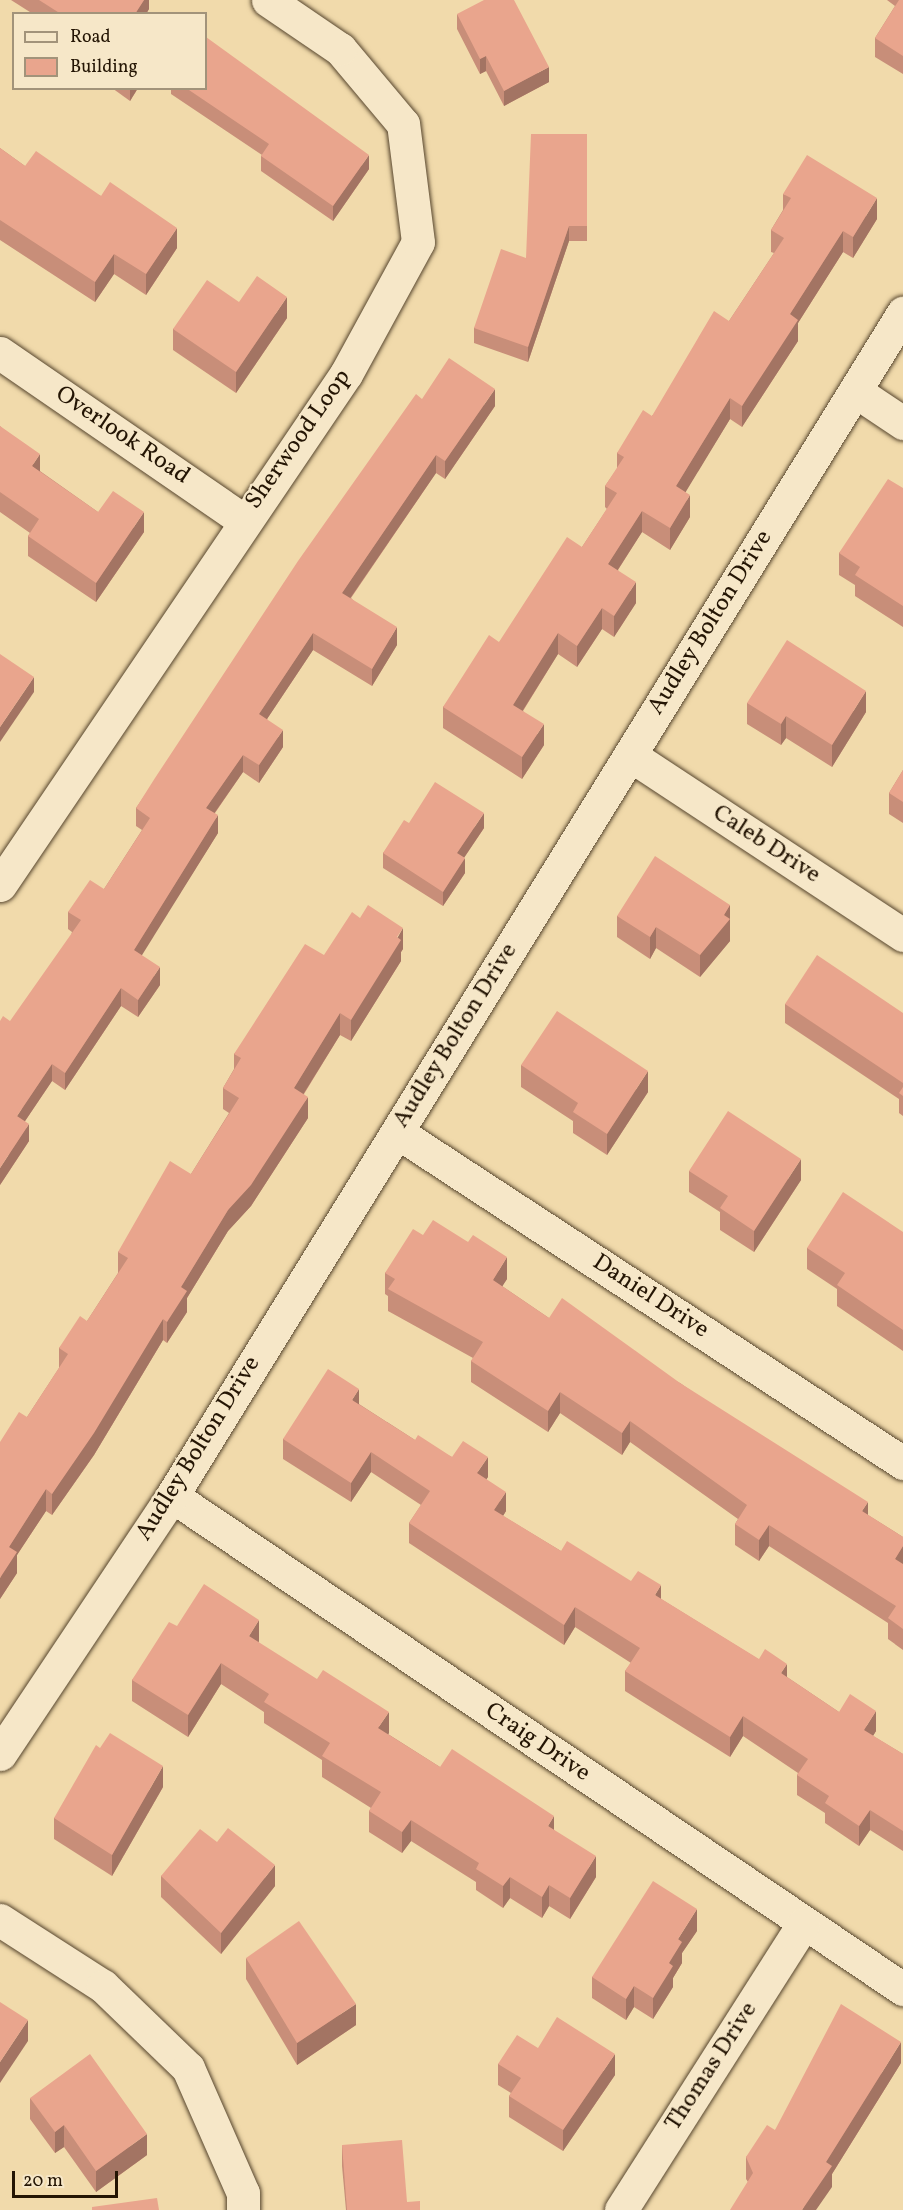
<!DOCTYPE html>
<style>
body{margin:0}
#map{position:relative;width:903px;height:2210px;overflow:hidden;background:#f1daab;font-family:Vollkorn,serif}
div>[style]{position:absolute}
.roads{filter:drop-shadow(0 0 2px #57462e) drop-shadow(0 0 2px #57462e)}
.street>*{height:33px;margin:-16.5px;padding:0 16.5px;transform-origin:16.5px;border-radius:16.5px;background:#f6e7c8}
.wall>*{inset:0;background:#c88e79}
.shaded-wall>*{inset:0;background:#a37463}
.building>*{inset:0;background:#e9a58d}
span{translate:-50% -50%;white-space:nowrap;text-align:center;line-height:1.15;-webkit-text-stroke:4.5px #f6e7c8;paint-order:stroke}
.street-label{font-size:24px;color:#241504}
.legend{position:absolute;left:12px;top:12px;width:195px;height:78px;box-sizing:border-box;background:#f6e7c8;border:2px solid #a2937a;margin:0;padding:8px 10px;list-style:none;font-size:18px;color:#241504}
.legend li{display:flex;align-items:center;gap:12px;height:30px}
.legend b{width:30px;border:2px solid #a2937a}
.scale{position:absolute;left:12px;top:2171px;width:106px;height:27px;box-sizing:border-box;border:3px solid #241504;border-top:0;padding-left:8px;font-size:18px;line-height:21px;white-space:nowrap;color:#241504;-webkit-text-stroke:4px #f6e7c8;paint-order:stroke}
</style>
<div id="map">
<div class="roads">
<div class="street">
<i style="left:0;top:353px;width:295px;rotate:34.5deg"></i>
<i style="left:855px;top:391px;width:58px;rotate:33.7deg"></i>
<i style="left:630px;top:755px;width:327px;rotate:33.4deg"></i>
<i style="left:0;top:885px;width:617px;rotate:-55.9deg"></i>
<i style="left:346px;top:374px;width:150px;rotate:-61.4deg"></i>
<i style="left:418px;top:242px;width:119px;rotate:-97.2deg"></i>
<i style="left:403px;top:124px;width:98px;rotate:-130deg"></i>
<i style="left:340px;top:49px;width:87px;rotate:-145.8deg"></i>
<i style="left:397px;top:1132px;width:605px;rotate:33.19deg"></i>
<i style="left:172px;top:1496px;width:882px;rotate:34deg"></i>
<i style="left:0;top:1754px;width:310px;rotate:-56.3deg"></i>
<i style="left:172px;top:1496px;width:1391px;rotate:-58.29deg"></i>
<i style="left:0;top:1920px;width:122px;rotate:32.7deg"></i>
<i style="left:103px;top:1986px;width:118px;rotate:44deg"></i>
<i style="left:188px;top:2068px;width:137px;rotate:66.3deg"></i>
<i style="left:243px;top:2193px;width:17px;rotate:90deg"></i>
<i style="left:621px;top:2210px;width:339px;rotate:-57.5deg"></i>
</div>
</div>
<div class="wall">
<i style="clip-path:polygon(11px 0,149px 0,149px 9px,146px 14px,33px 14px)"></i>
<i style="clip-path:polygon(887px 0,903px 0,903px 74px,875px 57px,875px 38px,895px 6px)"></i>
<i style="clip-path:polygon(457px 14px,549px 82px,504px 106px,486px 71px,480px 74px,457px 29px)"></i>
<i style="clip-path:polygon(112px 88px,138px 88px,130px 101px)"></i>
<i style="clip-path:polygon(171px 88px,206px 88px,369px 169px,333px 221px,261px 171px,261px 156px,262px 155px,171px 94px)"></i>
<i style="clip-path:polygon(587px 134px,587px 241px,569px 241px,528px 362px,474px 343px,474px 328px,526px 258px)"></i>
<i style="clip-path:polygon(0 148px,25px 166px,101px 196px,177px 248px,146px 295px,114px 274px,95px 302px,0 240px)"></i>
<i style="clip-path:polygon(783px 194px,877px 219px,853px 258px,843px 252px,798px 323px,798px 341px,742px 427px,730px 419px,685px 492px,690px 517px,670px 550px,642px 532px,618px 570px,636px 603px,614px 637px,602px 629px,577px 667px,558px 654px,523px 711px,544px 745px,522px 779px,443px 728px,443px 707px,582px 547px,607px 509px,605px 507px,605px 486px,617px 469px,617px 453px,652px 416px,729px 321px,774px 253px,771px 252px,771px 230px,783px 210px)"></i>
<i style="clip-path:polygon(239px 302px,287px 318px,236px 393px,173px 350px,173px 329px)"></i>
<i style="clip-path:polygon(422px 399px,495px 406px,445px 479px,436px 473px,351px 598px,397px 645px,372px 686px,313px 650px,267px 719px,283px 747px,259px 783px,243px 772px,215px 813px,218px 833px,141px 955px,160px 985px,138px 1017px,121px 1006px,65px 1090px,52px 1081px,25px 1121px,29px 1141px,0 1185px,72px 932px,68px 929px,68px 912px,104px 889px,142px 830px,136px 826px,136px 808px)"></i>
<i style="clip-path:polygon(0 426px,40px 471px,98px 512px,144px 532px,96px 602px,28px 556px,28px 536px,30px 533px,0 512px)"></i>
<i style="clip-path:polygon(903px 488px,903px 627px,855px 596px,855px 585px,839px 575px,839px 553px)"></i>
<i style="clip-path:polygon(747px 703px,866px 712px,832px 767px,786px 738px,781px 745px,747px 724px)"></i>
<i style="clip-path:polygon(903px 770px,903px 823px,889px 814px,889px 793px)"></i>
<i style="clip-path:polygon(409px 823px,484px 828px,464px 858px,465px 873px,443px 906px,383px 868px,383px 853px)"></i>
<i style="clip-path:polygon(730px 905px,730px 941px,700px 977px,656px 948px,650px 959px,617px 937px,617px 916px)"></i>
<i style="clip-path:polygon(403px 949px,401px 952px,401px 961px,351px 1041px,340px 1035px,304px 1094px,308px 1118px,251px 1206px,228px 1231px,187px 1298px,187px 1312px,167px 1343px,163px 1340px,94px 1455px,52px 1515px,46px 1511px,17px 1555px,17px 1573px,0 1599px,27px 1417px,59px 1368px,59px 1348px,87px 1321px,118px 1273px,118px 1252px,191px 1174px,229px 1113px,223px 1109px,223px 1088px,234px 1069px,234px 1054px,324px 955px)"></i>
<i style="clip-path:polygon(785px 1004px,903px 1013px,903px 1116px,899px 1113px,899px 1099px,785px 1023px)"></i>
<i style="clip-path:polygon(521px 1065px,648px 1092px,607px 1155px,573px 1133px,573px 1121px,521px 1087px)"></i>
<i style="clip-path:polygon(689px 1171px,801px 1180px,754px 1252px,720px 1230px,720px 1212px,689px 1192px)"></i>
<i style="clip-path:polygon(903px 1232px,903px 1351px,837px 1306px,837px 1289px,807px 1269px,807px 1248px)"></i>
<i style="clip-path:polygon(423px 1235px,468px 1242px,507px 1279px,502px 1286px,549px 1318px,680px 1383px,868px 1515px,903px 1537px,903px 1650px,888px 1639px,888px 1623px,769px 1546px,759px 1561px,735px 1545px,735px 1524px,738px 1519px,630px 1442px,622px 1455px,560px 1413px,548px 1432px,471px 1382px,471px 1361px,473px 1358px,388px 1311px,388px 1296px,385px 1294px,385px 1273px)"></i>
<i style="clip-path:polygon(359px 1404px,415px 1440px,452px 1457px,488px 1477px,486px 1479px,506px 1511px,503px 1516px,561px 1551px,661px 1599px,787px 1677px,839px 1712px,876px 1731px,873px 1736px,903px 1754px,903px 1851px,870px 1830px,859px 1846px,825px 1823px,825px 1813px,797px 1795px,797px 1775px,798px 1773px,743px 1736px,730px 1757px,625px 1691px,625px 1671px,631px 1663px,575px 1627px,564px 1645px,409px 1543px,409px 1523px,421px 1505px,371px 1472px,351px 1502px,283px 1459px,283px 1439px)"></i>
<i style="clip-path:polygon(177px 1626px,259px 1641px,258px 1643px,389px 1733px,388px 1734px,440px 1767px,554px 1830px,596px 1877px,570px 1919px,549px 1906px,542px 1918px,510px 1898px,503px 1908px,476px 1890px,476px 1882px,411px 1841px,402px 1853px,369px 1832px,369px 1811px,371px 1808px,322px 1777px,322px 1760px,264px 1723px,264px 1712px,221px 1684px,188px 1737px,132px 1701px,132px 1680px)"></i>
<i style="clip-path:polygon(163px 1787px,112px 1876px,54px 1839px,54px 1818px)"></i>
<i style="clip-path:polygon(217px 1842px,275px 1886px,221px 1954px,161px 1897px,161px 1876px)"></i>
<i style="clip-path:polygon(697px 1931px,682px 1953px,682px 1963px,673px 1978px,673px 1987px,653px 2019px,634px 2007px,626px 2020px,592px 1998px,592px 1977px)"></i>
<i style="clip-path:polygon(246px 1958px,356px 2025px,297px 2065px,246px 1979px)"></i>
<i style="clip-path:polygon(538px 2048px,615px 2075px,563px 2151px,509px 2117px,509px 2096px,511px 2093px,498px 2085px,498px 2064px)"></i>
<i style="clip-path:polygon(901px 2063px,832px 2174px,832px 2187px,748px 2182px,746px 2179px,746px 2157px,775px 2130px)"></i>
<i style="clip-path:polygon(30px 2098px,147px 2155px,96px 2192px,64px 2147px,55px 2153px,30px 2119px)"></i>
<i style="clip-path:polygon(342px 2145px,407px 2202px,420px 2210px,346px 2210px,342px 2166px)"></i>
</div>
<div class="shaded-wall">
<i style="clip-path:polygon(144px 0,149px 0,149px 9px,146px 14px,135px 14px)"></i>
<i style="clip-path:polygon(486px 56px,486px 71px,480px 74px,480px 59px)"></i>
<i style="clip-path:polygon(549px 67px,549px 82px,504px 106px,504px 91px)"></i>
<i style="clip-path:polygon(130px 88px,138px 88px,130px 101px)"></i>
<i style="clip-path:polygon(369px 155px,369px 169px,333px 221px,333px 206px)"></i>
<i style="clip-path:polygon(877px 198px,877px 219px,853px 258px,853px 237px)"></i>
<i style="clip-path:polygon(569px 226px,569px 241px,528px 362px,528px 347px)"></i>
<i style="clip-path:polygon(177px 228px,177px 248px,146px 295px,146px 274px)"></i>
<i style="clip-path:polygon(843px 231px,843px 252px,798px 323px,798px 341px,742px 427px,742px 406px,790px 314px)"></i>
<i style="clip-path:polygon(114px 254px,114px 274px,95px 302px,95px 282px)"></i>
<i style="clip-path:polygon(287px 297px,287px 318px,236px 393px,236px 372px)"></i>
<i style="clip-path:polygon(495px 389px,495px 406px,445px 479px,445px 461px)"></i>
<i style="clip-path:polygon(730px 398px,730px 419px,676px 508px,676px 486px)"></i>
<i style="clip-path:polygon(40px 454px,40px 474px,32px 466px)"></i>
<i style="clip-path:polygon(436px 455px,436px 473px,342px 610px,342px 593px)"></i>
<i style="clip-path:polygon(690px 495px,690px 517px,670px 550px,670px 528px)"></i>
<i style="clip-path:polygon(642px 511px,642px 532px,608px 585px,608px 564px)"></i>
<i style="clip-path:polygon(144px 512px,144px 532px,96px 602px,96px 583px)"></i>
<i style="clip-path:polygon(636px 582px,636px 603px,614px 637px,614px 616px)"></i>
<i style="clip-path:polygon(602px 608px,602px 629px,577px 667px,577px 646px)"></i>
<i style="clip-path:polygon(397px 627px,397px 645px,372px 686px,372px 669px)"></i>
<i style="clip-path:polygon(313px 633px,313px 650px,259px 731px,259px 714px)"></i>
<i style="clip-path:polygon(558px 633px,558px 654px,513px 726px,513px 705px)"></i>
<i style="clip-path:polygon(34px 677px,34px 692px,0 742px,0 727px)"></i>
<i style="clip-path:polygon(866px 691px,866px 712px,832px 767px,832px 745px)"></i>
<i style="clip-path:polygon(786px 716px,786px 738px,781px 745px,781px 724px)"></i>
<i style="clip-path:polygon(544px 724px,544px 745px,522px 779px,522px 757px)"></i>
<i style="clip-path:polygon(283px 730px,283px 747px,259px 783px,259px 765px)"></i>
<i style="clip-path:polygon(243px 755px,243px 772px,206px 825px,206px 808px)"></i>
<i style="clip-path:polygon(484px 813px,484px 828px,457px 868px,457px 853px)"></i>
<i style="clip-path:polygon(218px 815px,218px 833px,134px 968px,134px 950px)"></i>
<i style="clip-path:polygon(465px 858px,465px 873px,443px 906px,443px 892px)"></i>
<i style="clip-path:polygon(730px 905px,730px 941px,700px 977px,700px 955px)"></i>
<i style="clip-path:polygon(656px 927px,656px 948px,650px 959px,650px 937px)"></i>
<i style="clip-path:polygon(403px 928px,403px 949px,401px 952px,401px 961px,351px 1041px,351px 1020px)"></i>
<i style="clip-path:polygon(160px 967px,160px 985px,138px 1017px,138px 1000px)"></i>
<i style="clip-path:polygon(121px 988px,121px 1006px,65px 1090px,65px 1073px)"></i>
<i style="clip-path:polygon(340px 1013px,340px 1035px,294px 1109px,294px 1088px)"></i>
<i style="clip-path:polygon(52px 1064px,52px 1081px,17px 1133px,17px 1116px)"></i>
<i style="clip-path:polygon(648px 1071px,648px 1092px,607px 1155px,607px 1134px)"></i>
<i style="clip-path:polygon(308px 1097px,308px 1118px,251px 1206px,228px 1231px,187px 1298px,187px 1312px,167px 1343px,167px 1322px,181px 1287px,228px 1210px)"></i>
<i style="clip-path:polygon(29px 1124px,29px 1141px,0 1185px,0 1168px)"></i>
<i style="clip-path:polygon(801px 1159px,801px 1180px,754px 1252px,754px 1231px)"></i>
<i style="clip-path:polygon(507px 1257px,507px 1279px,493px 1301px,493px 1280px)"></i>
<i style="clip-path:polygon(163px 1319px,163px 1340px,94px 1455px,52px 1515px,52px 1494px)"></i>
<i style="clip-path:polygon(359px 1389px,359px 1409px,352px 1400px)"></i>
<i style="clip-path:polygon(560px 1392px,560px 1413px,548px 1432px,548px 1411px)"></i>
<i style="clip-path:polygon(630px 1421px,630px 1442px,622px 1455px,622px 1433px)"></i>
<i style="clip-path:polygon(371px 1452px,371px 1472px,351px 1502px,351px 1483px)"></i>
<i style="clip-path:polygon(488px 1457px,488px 1477px,477px 1493px,477px 1473px)"></i>
<i style="clip-path:polygon(46px 1489px,46px 1511px,17px 1555px,17px 1573px,0 1599px,0 1578px,9px 1547px)"></i>
<i style="clip-path:polygon(506px 1492px,506px 1511px,494px 1530px,494px 1510px)"></i>
<i style="clip-path:polygon(868px 1502px,868px 1523px,862px 1511px)"></i>
<i style="clip-path:polygon(769px 1525px,769px 1546px,759px 1561px,759px 1540px)"></i>
<i style="clip-path:polygon(903px 1546px,903px 1567px,895px 1559px)"></i>
<i style="clip-path:polygon(661px 1585px,661px 1605px,655px 1595px)"></i>
<i style="clip-path:polygon(575px 1607px,575px 1627px,564px 1645px,564px 1625px)"></i>
<i style="clip-path:polygon(259px 1620px,259px 1641px,249px 1658px,249px 1636px)"></i>
<i style="clip-path:polygon(221px 1663px,221px 1684px,188px 1737px,188px 1715px)"></i>
<i style="clip-path:polygon(787px 1664px,787px 1684px,781px 1673px)"></i>
<i style="clip-path:polygon(876px 1711px,876px 1731px,864px 1750px,864px 1730px)"></i>
<i style="clip-path:polygon(389px 1712px,389px 1733px,378px 1749px,378px 1728px)"></i>
<i style="clip-path:polygon(743px 1716px,743px 1736px,730px 1757px,730px 1737px)"></i>
<i style="clip-path:polygon(163px 1766px,163px 1787px,112px 1876px,112px 1855px)"></i>
<i style="clip-path:polygon(870px 1810px,870px 1830px,859px 1846px,859px 1826px)"></i>
<i style="clip-path:polygon(554px 1816px,554px 1838px,548px 1826px)"></i>
<i style="clip-path:polygon(411px 1820px,411px 1841px,402px 1853px,402px 1832px)"></i>
<i style="clip-path:polygon(596px 1856px,596px 1877px,570px 1919px,570px 1898px)"></i>
<i style="clip-path:polygon(275px 1865px,275px 1886px,221px 1954px,221px 1933px)"></i>
<i style="clip-path:polygon(510px 1877px,510px 1898px,503px 1908px,503px 1886px)"></i>
<i style="clip-path:polygon(549px 1885px,549px 1906px,542px 1918px,542px 1897px)"></i>
<i style="clip-path:polygon(697px 1909px,697px 1931px,682px 1953px,682px 1963px,673px 1978px,673px 1987px,653px 2019px,653px 1998px,669px 1963px,678px 1939px)"></i>
<i style="clip-path:polygon(634px 1986px,634px 2007px,626px 2020px,626px 1999px)"></i>
<i style="clip-path:polygon(356px 2004px,356px 2025px,297px 2065px,297px 2043px)"></i>
<i style="clip-path:polygon(28px 2020px,28px 2041px,0 2083px,0 2062px)"></i>
<i style="clip-path:polygon(901px 2042px,901px 2063px,832px 2174px,832px 2187px,816px 2210px,802px 2210px,826px 2162px)"></i>
<i style="clip-path:polygon(615px 2054px,615px 2075px,563px 2151px,563px 2130px)"></i>
<i style="clip-path:polygon(64px 2125px,64px 2147px,55px 2153px,55px 2132px)"></i>
<i style="clip-path:polygon(147px 2134px,147px 2155px,96px 2192px,96px 2171px)"></i>
</div>
<div class="building">
<i style="clip-path:polygon(39px 0,144px 0,135px 14px,61px 14px)"></i>
<i style="clip-path:polygon(484px 0,514px 0,549px 67px,504px 91px,486px 56px,480px 59px,457px 14px)"></i>
<i style="clip-path:polygon(899px 0,903px 0,903px 56px,875px 38px)"></i>
<i style="clip-path:polygon(206px 37px,369px 155px,333px 206px,261px 156px,269px 144px,186px 88px,206px 88px)"></i>
<i style="clip-path:polygon(531px 134px,587px 134px,587px 226px,569px 226px,528px 347px,474px 328px,501px 249px,526px 258px)"></i>
<i style="clip-path:polygon(0 148px,25px 166px,36px 151px,101px 196px,110px 182px,177px 228px,146px 274px,114px 254px,95px 282px,0 220px)"></i>
<i style="clip-path:polygon(807px 155px,877px 198px,853px 237px,843px 231px,790px 314px,798px 320px,742px 406px,730px 398px,676px 486px,690px 495px,670px 528px,642px 511px,608px 564px,636px 582px,614px 616px,602px 608px,577px 646px,558px 633px,513px 705px,544px 724px,522px 757px,443px 707px,489px 635px,499px 642px,567px 537px,582px 547px,617px 493px,605px 486px,624px 457px,617px 453px,643px 410px,652px 416px,714px 311px,729px 321px,784px 238px,771px 230px,791px 198px,783px 194px)"></i>
<i style="clip-path:polygon(257px 276px,287px 297px,236px 372px,173px 329px,207px 280px,239px 302px)"></i>
<i style="clip-path:polygon(449px 358px,495px 389px,445px 461px,436px 455px,342px 593px,397px 627px,372px 669px,313px 633px,259px 714px,283px 730px,259px 765px,243px 755px,206px 808px,218px 815px,134px 950px,160px 967px,138px 1000px,121px 988px,65px 1073px,52px 1064px,17px 1116px,29px 1124px,0 1168px,0 1021px,3px 1016px,10px 1021px,81px 920px,68px 912px,90px 880px,104px 889px,150px 818px,136px 808px,155px 778px,298px 561px,416px 394px,422px 399px)"></i>
<i style="clip-path:polygon(0 426px,40px 454px,32px 466px,98px 512px,113px 491px,144px 512px,96px 583px,28px 536px,39px 519px,0 492px)"></i>
<i style="clip-path:polygon(888px 479px,903px 488px,903px 606px,855px 575px,860px 567px,839px 553px)"></i>
<i style="clip-path:polygon(787px 640px,866px 691px,832px 745px,786px 716px,781px 724px,747px 703px)"></i>
<i style="clip-path:polygon(0 654px,34px 677px,0 727px)"></i>
<i style="clip-path:polygon(903px 770px,903px 802px,889px 793px)"></i>
<i style="clip-path:polygon(435px 782px,484px 813px,457px 853px,465px 858px,443px 892px,383px 853px,404px 820px,409px 823px)"></i>
<i style="clip-path:polygon(655px 856px,730px 905px,724px 915px,730px 919px,700px 955px,656px 927px,650px 937px,617px 916px)"></i>
<i style="clip-path:polygon(368px 905px,403px 928px,397px 937px,401px 940px,351px 1020px,340px 1013px,294px 1088px,308px 1097px,251px 1185px,228px 1210px,181px 1287px,187px 1291px,167px 1322px,163px 1319px,94px 1433px,52px 1494px,46px 1489px,9px 1547px,17px 1552px,0 1578px,0 1442px,19px 1412px,27px 1417px,68px 1354px,59px 1348px,80px 1316px,87px 1321px,128px 1258px,118px 1252px,170px 1161px,191px 1174px,239px 1098px,223px 1088px,241px 1058px,234px 1054px,305px 944px,324px 955px,352px 912px,360px 918px)"></i>
<i style="clip-path:polygon(817px 955px,903px 1013px,903px 1083px,785px 1004px)"></i>
<i style="clip-path:polygon(557px 1011px,648px 1071px,607px 1134px,573px 1112px,578px 1103px,521px 1065px)"></i>
<i style="clip-path:polygon(903px 1087px,903px 1096px,899px 1093px)"></i>
<i style="clip-path:polygon(728px 1111px,801px 1159px,754px 1231px,720px 1208px,728px 1196px,689px 1171px)"></i>
<i style="clip-path:polygon(843px 1192px,903px 1232px,903px 1330px,837px 1285px,845px 1273px,807px 1248px)"></i>
<i style="clip-path:polygon(433px 1220px,468px 1242px,473px 1235px,507px 1257px,493px 1280px,549px 1318px,562px 1298px,680px 1383px,868px 1502px,862px 1511px,903px 1537px,903px 1546px,895px 1559px,903px 1564px,903px 1629px,888px 1618px,896px 1606px,769px 1525px,759px 1540px,735px 1524px,747px 1505px,630px 1421px,622px 1433px,560px 1392px,548px 1411px,471px 1361px,483px 1342px,388px 1289px,395px 1279px,385px 1273px,413px 1229px,423px 1235px)"></i>
<i style="clip-path:polygon(328px 1369px,359px 1389px,352px 1400px,415px 1440px,418px 1435px,452px 1457px,463px 1441px,488px 1457px,477px 1473px,506px 1492px,494px 1510px,561px 1551px,567px 1541px,631px 1581px,638px 1571px,661px 1585px,655px 1595px,759px 1659px,765px 1649px,787px 1664px,781px 1673px,839px 1712px,850px 1694px,876px 1711px,864px 1730px,903px 1754px,903px 1831px,870px 1810px,859px 1826px,825px 1803px,829px 1796px,797px 1775px,808px 1759px,743px 1716px,730px 1737px,625px 1671px,640px 1648px,575px 1607px,564px 1625px,409px 1523px,430px 1491px,371px 1452px,351px 1483px,283px 1439px)"></i>
<i style="clip-path:polygon(204px 1584px,259px 1620px,249px 1636px,317px 1679px,323px 1670px,389px 1712px,378px 1728px,440px 1767px,452px 1749px,554px 1816px,548px 1826px,596px 1856px,570px 1898px,549px 1885px,542px 1897px,510px 1877px,503px 1886px,476px 1869px,479px 1863px,411px 1820px,402px 1832px,369px 1811px,381px 1792px,322px 1756px,330px 1743px,264px 1702px,269px 1694px,221px 1663px,188px 1715px,132px 1680px,169px 1622px,177px 1626px)"></i>
<i style="clip-path:polygon(110px 1733px,163px 1766px,112px 1855px,54px 1818px,96px 1745px,100px 1748px)"></i>
<i style="clip-path:polygon(228px 1828px,275px 1865px,221px 1933px,161px 1876px,200px 1829px,217px 1842px)"></i>
<i style="clip-path:polygon(653px 1881px,697px 1909px,678px 1939px,682px 1942px,669px 1963px,673px 1966px,653px 1998px,634px 1986px,626px 1999px,592px 1977px)"></i>
<i style="clip-path:polygon(299px 1921px,356px 2004px,297px 2043px,246px 1958px)"></i>
<i style="clip-path:polygon(0 2002px,28px 2020px,0 2062px)"></i>
<i style="clip-path:polygon(841px 2004px,901px 2042px,826px 2162px,832px 2166px,802px 2210px,730px 2210px,753px 2173px,746px 2157px,767px 2125px,775px 2130px)"></i>
<i style="clip-path:polygon(557px 2017px,615px 2054px,563px 2130px,509px 2096px,521px 2078px,498px 2064px,517px 2035px,538px 2048px)"></i>
<i style="clip-path:polygon(90px 2054px,147px 2134px,96px 2171px,64px 2125px,55px 2132px,30px 2098px)"></i>
<i style="clip-path:polygon(402px 2140px,407px 2202px,420px 2201px,420px 2210px,347px 2210px,342px 2145px)"></i>
<i style="clip-path:polygon(157px 2198px,159px 2210px,92px 2210px,92px 2207px)"></i>
</div>
<div class="street-label">
<span style="left:122px;top:436px;rotate:34deg">Overlook Road</span>
<span style="left:299px;top:440px;rotate:-55deg">Sherwood Loop</span>
<span style="left:711px;top:623px;rotate:-58deg">Audley Bolton Drive</span>
<span style="left:766px;top:845px;rotate:33deg">Caleb Drive</span>
<span style="left:456px;top:1036px;rotate:-58deg">Audley Bolton Drive</span>
<span style="left:650px;top:1297px;rotate:33deg">Daniel Drive</span>
<span style="left:199px;top:1449px;rotate:-58deg">Audley Bolton Drive</span>
<span style="left:537px;top:1743px;rotate:34deg">Craig Drive</span>
<span style="left:712px;top:2067px;rotate:-57deg">Thomas Drive</span>
</div>
<ul class="legend">
<li><b style="height:8px;background:#f6e7c8"></b>Road</li>
<li><b style="height:16px;background:#e9a58d"></b>Building</li>
</ul>
<div class="scale">20 m</div>
</div>
